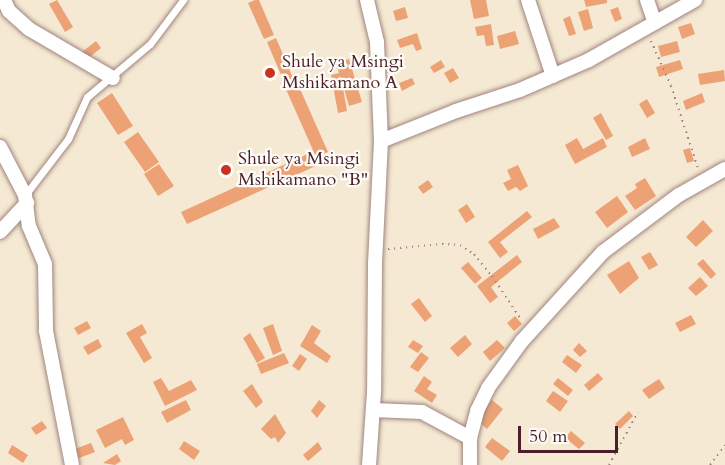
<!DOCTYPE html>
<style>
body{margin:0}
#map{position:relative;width:725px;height:465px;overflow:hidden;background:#f5e9d3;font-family:Cardo,serif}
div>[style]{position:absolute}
.building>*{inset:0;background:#eda275}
.path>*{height:2px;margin-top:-1px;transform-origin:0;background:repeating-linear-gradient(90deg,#a0847f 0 1.5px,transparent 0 6px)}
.roads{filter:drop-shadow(0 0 2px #a0847f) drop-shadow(0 0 2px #a0847f)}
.service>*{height:7px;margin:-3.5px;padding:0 3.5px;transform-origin:3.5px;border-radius:3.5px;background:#fff}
.minor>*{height:14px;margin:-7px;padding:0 7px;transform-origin:7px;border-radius:7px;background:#fff}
.dots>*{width:16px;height:16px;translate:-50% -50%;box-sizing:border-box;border:3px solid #fdfcf7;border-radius:50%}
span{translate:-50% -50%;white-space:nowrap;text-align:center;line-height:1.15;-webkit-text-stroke:4.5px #fdfcf7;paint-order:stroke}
.poi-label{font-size:18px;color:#4a1f2b}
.left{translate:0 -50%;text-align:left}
.scale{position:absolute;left:518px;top:426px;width:100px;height:27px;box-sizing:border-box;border:3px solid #4a1f2b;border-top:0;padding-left:8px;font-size:18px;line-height:21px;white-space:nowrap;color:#4a1f2b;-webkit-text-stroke:4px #fdfcf7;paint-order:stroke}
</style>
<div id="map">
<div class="building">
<i style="clip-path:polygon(57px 0,73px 27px,65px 32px,49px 4px)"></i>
<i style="clip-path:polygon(255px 0,259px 0,274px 35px,264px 39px,248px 3px)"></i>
<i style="clip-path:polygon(470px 0,486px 0,489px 16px,474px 19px)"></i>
<i style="clip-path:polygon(584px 0,607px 0,607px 3px,586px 7px)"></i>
<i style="clip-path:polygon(405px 7px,408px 18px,396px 21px,393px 11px)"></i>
<i style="clip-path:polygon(618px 7px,622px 19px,615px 22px,610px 10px)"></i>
<i style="clip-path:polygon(588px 9px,593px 28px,584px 31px,578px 12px)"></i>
<i style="clip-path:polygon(570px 16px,576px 34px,569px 36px,563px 19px)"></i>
<i style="clip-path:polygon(691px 23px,695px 34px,682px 39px,678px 27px)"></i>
<i style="clip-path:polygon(491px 24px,494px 45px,486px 46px,484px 35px,477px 36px,475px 27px)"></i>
<i style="clip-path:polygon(515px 31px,519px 44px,500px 49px,497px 36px)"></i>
<i style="clip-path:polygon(417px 33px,422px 49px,416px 51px,413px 44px,400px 48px,397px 40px)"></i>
<i style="clip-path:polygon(276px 38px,293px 78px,284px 82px,267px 42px)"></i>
<i style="clip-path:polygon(96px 41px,101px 48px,87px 59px,82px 52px)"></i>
<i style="clip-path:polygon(677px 41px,680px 52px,661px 57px,658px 46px)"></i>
<i style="clip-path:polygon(349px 59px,362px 102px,349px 106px,342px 82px,347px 111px,338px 113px,331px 75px,339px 73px,336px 62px)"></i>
<i style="clip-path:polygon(441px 60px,445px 67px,434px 73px,430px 67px)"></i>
<i style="clip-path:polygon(680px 60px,683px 69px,659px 77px,656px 67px)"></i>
<i style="clip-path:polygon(453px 68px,459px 78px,450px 83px,444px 73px)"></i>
<i style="clip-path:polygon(724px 70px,725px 81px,700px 85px,698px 74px)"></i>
<i style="clip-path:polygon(412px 78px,415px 84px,402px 91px,399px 83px)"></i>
<i style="clip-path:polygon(297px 82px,328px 152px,316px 157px,285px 87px)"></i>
<i style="clip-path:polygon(112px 93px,133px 126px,118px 135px,97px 103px)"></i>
<i style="clip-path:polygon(702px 93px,705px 102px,686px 110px,683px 101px)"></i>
<i style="clip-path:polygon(647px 99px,655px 113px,647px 118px,639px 104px)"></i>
<i style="clip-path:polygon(601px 113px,613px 136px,606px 140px,593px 118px)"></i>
<i style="clip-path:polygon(138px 132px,159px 162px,145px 172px,124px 142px)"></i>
<i style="clip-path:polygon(577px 138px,583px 149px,603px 138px,607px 147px,575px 164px,565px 145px)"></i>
<i style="clip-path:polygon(645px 138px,650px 149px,632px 157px,628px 147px)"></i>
<i style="clip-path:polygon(690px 148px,694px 161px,687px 163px,683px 150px)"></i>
<i style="clip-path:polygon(312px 152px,318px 165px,187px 224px,181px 212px)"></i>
<i style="clip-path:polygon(159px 164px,174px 186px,158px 196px,144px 174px)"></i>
<i style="clip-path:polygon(518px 165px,528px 186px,520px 191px,516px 187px,508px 191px,503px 183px,511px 179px,507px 170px)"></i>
<i style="clip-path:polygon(645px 178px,656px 196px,635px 210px,625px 196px,637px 188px,635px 184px)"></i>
<i style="clip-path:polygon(428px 180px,433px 187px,423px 194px,418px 187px)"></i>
<i style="clip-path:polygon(617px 196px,628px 212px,607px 228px,595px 212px)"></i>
<i style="clip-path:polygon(467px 204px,475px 217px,466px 223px,458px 210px)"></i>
<i style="clip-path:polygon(527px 211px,532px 217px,500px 242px,508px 252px,500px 258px,488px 242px)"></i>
<i style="clip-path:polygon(554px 218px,560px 227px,538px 239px,533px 229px)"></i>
<i style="clip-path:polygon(703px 220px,713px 231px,696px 247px,686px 237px)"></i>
<i style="clip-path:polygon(650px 252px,658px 265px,649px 270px,641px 257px)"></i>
<i style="clip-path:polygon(517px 255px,522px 262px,491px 287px,498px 297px,490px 303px,477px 286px)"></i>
<i style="clip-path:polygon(703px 259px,716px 274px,711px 279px,697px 264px)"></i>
<i style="clip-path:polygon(629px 261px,639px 278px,620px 294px,607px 275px)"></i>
<i style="clip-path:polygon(468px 262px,482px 278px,475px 284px,461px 268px)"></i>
<i style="clip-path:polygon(700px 277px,708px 286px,696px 296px,688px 288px)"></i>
<i style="clip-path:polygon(419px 298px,432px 316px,425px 322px,411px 304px)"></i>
<i style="clip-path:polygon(691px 315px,696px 324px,680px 332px,675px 323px)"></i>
<i style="clip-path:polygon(515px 316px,522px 324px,514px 331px,507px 323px)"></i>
<i style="clip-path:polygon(87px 321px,91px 328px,78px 335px,74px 328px)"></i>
<i style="clip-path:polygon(142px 324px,147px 333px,140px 337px,152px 358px,144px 363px,126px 333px)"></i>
<i style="clip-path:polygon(273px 324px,282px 351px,273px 355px,263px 328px)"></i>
<i style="clip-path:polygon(312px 325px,321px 331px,314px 343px,331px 356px,327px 363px,300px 346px)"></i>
<i style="clip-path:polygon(250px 333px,265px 358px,257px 363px,243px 338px)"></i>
<i style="clip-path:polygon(465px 335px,472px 344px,458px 357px,450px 348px)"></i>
<i style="clip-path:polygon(98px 339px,102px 347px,88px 355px,83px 347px)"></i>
<i style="clip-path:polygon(413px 340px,423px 346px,418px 353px,408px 347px)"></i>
<i style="clip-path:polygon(497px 340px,505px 348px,490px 361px,483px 352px)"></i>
<i style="clip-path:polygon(579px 343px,587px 351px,580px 357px,573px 350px)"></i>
<i style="clip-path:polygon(421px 352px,429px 358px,418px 372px,410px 367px)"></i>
<i style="clip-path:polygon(284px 353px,289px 363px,261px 374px,257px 364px)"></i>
<i style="clip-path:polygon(300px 354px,307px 359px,299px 371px,292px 366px)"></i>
<i style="clip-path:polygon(567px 355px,582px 365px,576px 373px,562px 362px)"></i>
<i style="clip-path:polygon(598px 373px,603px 379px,589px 391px,584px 385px)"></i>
<i style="clip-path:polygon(424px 376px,432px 382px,427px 389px,437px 395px,432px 403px,414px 391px)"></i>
<i style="clip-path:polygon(161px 378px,169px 391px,191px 380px,197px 390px,165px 406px,153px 382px)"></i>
<i style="clip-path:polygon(558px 378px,573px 390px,568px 396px,553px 384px)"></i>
<i style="clip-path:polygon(659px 379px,665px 388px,649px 399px,642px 390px)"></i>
<i style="clip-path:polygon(252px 384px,263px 402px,256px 408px,243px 391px)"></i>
<i style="clip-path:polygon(553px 391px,568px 401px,560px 412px,546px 401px)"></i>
<i style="clip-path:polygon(186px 400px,191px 410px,167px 423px,161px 412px)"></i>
<i style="clip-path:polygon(319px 400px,326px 406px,317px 418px,311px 411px)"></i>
<i style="clip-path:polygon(492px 400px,503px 409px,487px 429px,476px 419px)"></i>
<i style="clip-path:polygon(629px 411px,633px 416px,620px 429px,615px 424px)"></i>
<i style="clip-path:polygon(275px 414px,286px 433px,278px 443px,275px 437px,271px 439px,261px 429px)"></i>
<i style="clip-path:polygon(123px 417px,134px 440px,125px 445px,122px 439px,105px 448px,96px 430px)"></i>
<i style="clip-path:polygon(42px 421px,47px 428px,36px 435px,31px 428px)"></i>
<i style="clip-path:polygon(571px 431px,585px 443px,579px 449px,565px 438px)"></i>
<i style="clip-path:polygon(492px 438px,510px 451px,502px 461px,485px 447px)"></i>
<i style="clip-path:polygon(184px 441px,200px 451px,194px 460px,179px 449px)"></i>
<i style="clip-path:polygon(318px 442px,322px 449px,308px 461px,303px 455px)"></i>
<i style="clip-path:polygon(91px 443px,95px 452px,79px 458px,75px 449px)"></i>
<i style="clip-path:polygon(12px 445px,28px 455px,23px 463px,8px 453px)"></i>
<i style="clip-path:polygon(117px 454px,121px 461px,115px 465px,103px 463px)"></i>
</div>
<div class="path">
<i style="left:651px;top:41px;width:49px;rotate:66deg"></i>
<i style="left:671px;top:86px;width:86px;rotate:71.8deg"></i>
<i style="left:388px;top:249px;width:54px;rotate:-5.3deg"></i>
<i style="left:442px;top:244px;width:18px;rotate:3deg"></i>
<i style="left:460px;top:245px;width:17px;rotate:33deg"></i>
<i style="left:474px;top:254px;width:28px;rotate:51deg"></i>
<i style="left:492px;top:276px;width:54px;rotate:56.3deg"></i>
<i style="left:609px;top:465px;width:60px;rotate:-61.3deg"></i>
<i style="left:710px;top:465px;width:25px;rotate:-53deg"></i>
</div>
<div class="roads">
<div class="service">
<i style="left:25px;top:195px;width:71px;rotate:-52.5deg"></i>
<i style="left:68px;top:139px;width:46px;rotate:-65.7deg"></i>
<i style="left:87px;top:97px;width:82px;rotate:-40.1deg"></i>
<i style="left:150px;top:44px;width:55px;rotate:-53.1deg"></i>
</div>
<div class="minor">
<i style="left:4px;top:0;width:12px;rotate:66deg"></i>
<i style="left:9px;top:11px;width:27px;rotate:42deg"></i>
<i style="left:29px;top:29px;width:97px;rotate:30.3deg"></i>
<i style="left:367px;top:0;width:43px;rotate:76.6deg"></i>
<i style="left:377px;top:42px;width:99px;rotate:87.7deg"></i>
<i style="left:381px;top:141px;width:123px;rotate:92.8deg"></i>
<i style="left:375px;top:264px;width:128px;rotate:90.4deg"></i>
<i style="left:374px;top:392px;width:73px;rotate:93.9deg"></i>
<i style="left:528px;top:0;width:80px;rotate:71.8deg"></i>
<i style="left:647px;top:0;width:24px;rotate:71deg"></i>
<i style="left:381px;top:141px;width:81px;rotate:-21.8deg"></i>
<i style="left:456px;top:111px;width:67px;rotate:-18.2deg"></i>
<i style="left:520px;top:90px;width:75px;rotate:-23.5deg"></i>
<i style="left:589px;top:60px;width:122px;rotate:-29.5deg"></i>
<i style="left:0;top:147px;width:54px;rotate:62.5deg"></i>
<i style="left:25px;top:195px;width:31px;rotate:83deg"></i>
<i style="left:29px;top:226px;width:41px;rotate:67.2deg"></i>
<i style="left:45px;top:264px;width:67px;rotate:89.1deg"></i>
<i style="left:46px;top:331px;width:136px;rotate:79deg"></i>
<i style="left:0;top:232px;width:40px;rotate:-47deg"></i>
<i style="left:373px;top:410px;width:49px;rotate:2.3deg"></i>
<i style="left:422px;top:412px;width:55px;rotate:28.4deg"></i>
<i style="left:470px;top:465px;width:27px;rotate:-90deg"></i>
<i style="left:470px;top:438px;width:28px;rotate:-75deg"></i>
<i style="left:477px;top:411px;width:25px;rotate:-64deg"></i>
<i style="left:488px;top:388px;width:58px;rotate:-54.1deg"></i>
<i style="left:522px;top:341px;width:120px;rotate:-47.7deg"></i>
<i style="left:603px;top:252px;width:95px;rotate:-36.9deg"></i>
<i style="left:679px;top:195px;width:53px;rotate:-29.5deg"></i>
</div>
</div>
<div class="dots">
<i style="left:270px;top:73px;background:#c8321e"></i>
<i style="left:226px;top:170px;background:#c8321e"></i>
</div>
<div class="poi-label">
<span class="left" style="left:282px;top:73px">Shule ya Msingi<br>Mshikamano A</span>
<span class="left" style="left:238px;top:170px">Shule ya Msingi<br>Mshikamano "B"</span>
</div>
<div class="scale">50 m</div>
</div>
